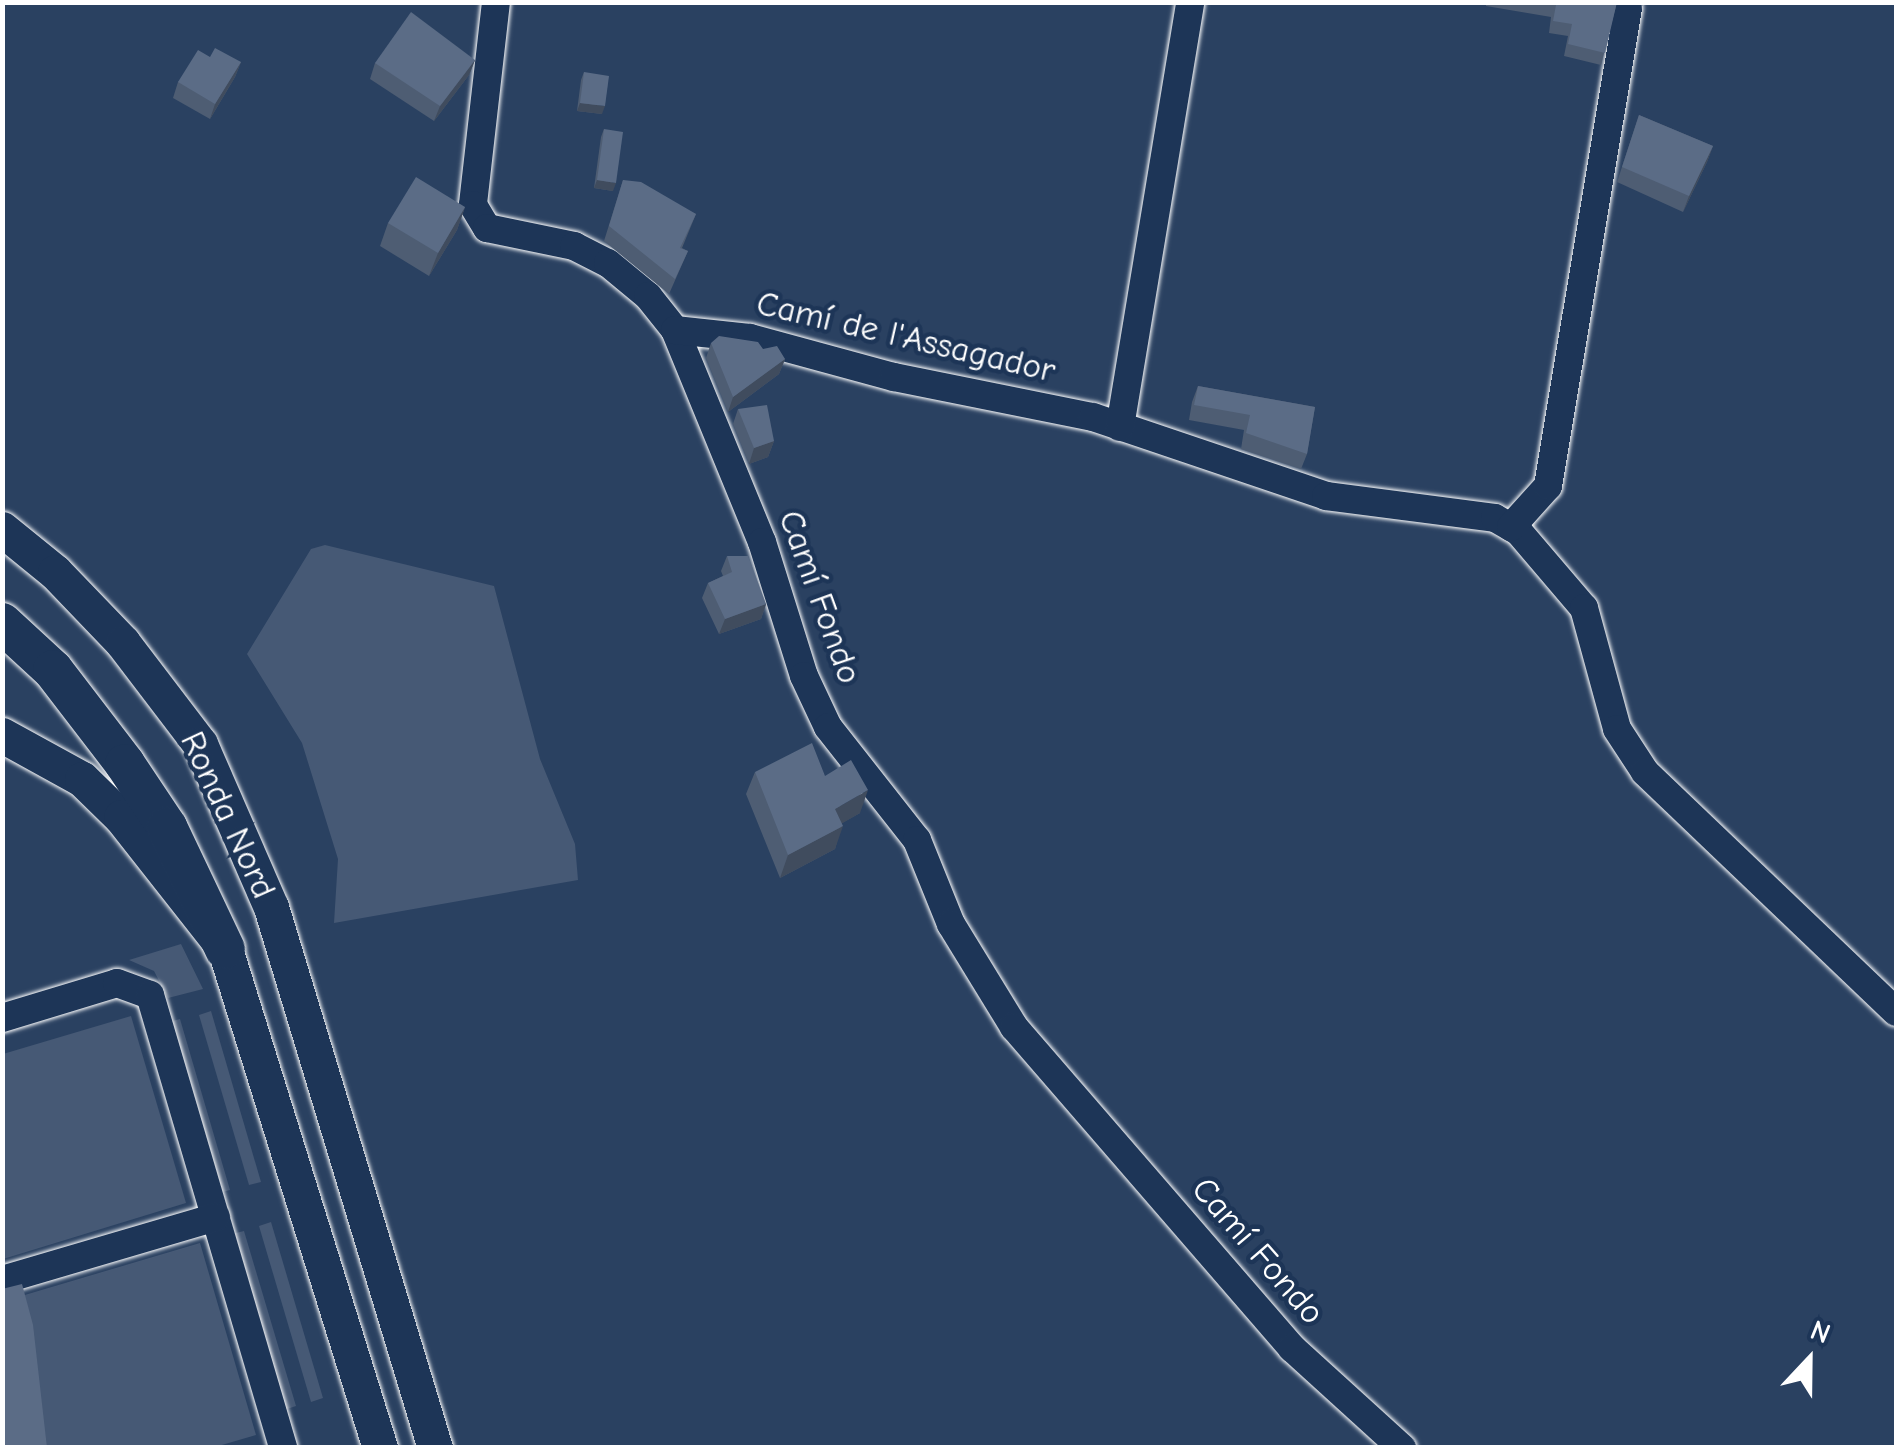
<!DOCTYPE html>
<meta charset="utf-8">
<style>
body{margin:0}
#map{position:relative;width:1899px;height:1450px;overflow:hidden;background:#2a4161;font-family:"Comic Neue",sans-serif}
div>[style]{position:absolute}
.green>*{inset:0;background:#465975}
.roads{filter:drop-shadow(0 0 2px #fff) drop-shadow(0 0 2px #fff)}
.minor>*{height:28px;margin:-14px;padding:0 14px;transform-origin:14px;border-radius:14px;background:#1d3557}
.major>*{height:35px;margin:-17.5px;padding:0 17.5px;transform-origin:17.5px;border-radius:17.5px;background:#1d3557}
.highway>*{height:40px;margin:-20px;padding:0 20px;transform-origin:20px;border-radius:20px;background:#1d3557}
.wall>*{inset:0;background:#4e5d73}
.shaded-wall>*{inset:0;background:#404c5e}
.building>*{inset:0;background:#5b6c86}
span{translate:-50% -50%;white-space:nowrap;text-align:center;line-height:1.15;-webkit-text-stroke:9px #1d3557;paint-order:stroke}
.street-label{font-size:35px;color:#fff}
.frame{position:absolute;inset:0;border:5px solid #fff;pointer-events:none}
.north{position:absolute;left:1759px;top:1310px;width:100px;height:100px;-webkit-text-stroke:8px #1d3557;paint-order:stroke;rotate:22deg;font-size:28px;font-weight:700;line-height:40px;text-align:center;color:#fff}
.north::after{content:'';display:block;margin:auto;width:35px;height:45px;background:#fff;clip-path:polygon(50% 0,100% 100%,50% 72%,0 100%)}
</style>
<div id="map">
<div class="green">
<i style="clip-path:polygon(325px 545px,494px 586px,540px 759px,575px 844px,578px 880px,334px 923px,338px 859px,302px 743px,247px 654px,311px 549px)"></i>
<i style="clip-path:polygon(181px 944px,203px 989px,168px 998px,154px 971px,129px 960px)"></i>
<i style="clip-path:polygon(211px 1011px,261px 1182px,249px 1185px,199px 1015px)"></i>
<i style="clip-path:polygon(131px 1016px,186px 1203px,3px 1259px,3px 1054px)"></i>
<i style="clip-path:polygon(180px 1019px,230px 1190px,219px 1193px,169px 1022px)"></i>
<i style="clip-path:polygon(271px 1222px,323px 1398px,311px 1402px,259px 1226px)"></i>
<i style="clip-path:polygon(244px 1231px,296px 1406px,284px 1410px,232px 1234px)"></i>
<i style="clip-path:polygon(200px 1243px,256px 1435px,215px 1447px,41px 1447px,18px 1297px)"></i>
</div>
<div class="roads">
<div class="minor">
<i style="left:496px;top:2px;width:204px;rotate:96.5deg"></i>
<i style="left:473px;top:205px;width:27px;rotate:59deg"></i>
<i style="left:487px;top:228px;width:89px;rotate:11.7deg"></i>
<i style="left:574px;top:246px;width:38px;rotate:27deg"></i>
<i style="left:608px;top:263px;width:52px;rotate:39.5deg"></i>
<i style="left:648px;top:296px;width:43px;rotate:51.5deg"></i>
<i style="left:675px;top:330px;width:229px;rotate:67.7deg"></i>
<i style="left:762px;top:542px;width:140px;rotate:72.6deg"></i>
<i style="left:804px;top:676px;width:56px;rotate:64.8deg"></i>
<i style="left:828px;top:727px;width:144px;rotate:51.8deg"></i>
<i style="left:917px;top:840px;width:91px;rotate:68deg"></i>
<i style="left:951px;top:924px;width:121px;rotate:58.5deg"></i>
<i style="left:1014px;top:1027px;width:425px;rotate:49.1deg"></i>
<i style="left:1292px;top:1348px;width:149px;rotate:42.3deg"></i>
<i style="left:675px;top:330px;width:75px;rotate:6.1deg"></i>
<i style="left:750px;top:338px;width:149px;rotate:15.2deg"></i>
<i style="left:894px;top:377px;width:203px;rotate:11.4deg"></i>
<i style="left:1093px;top:417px;width:246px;rotate:18.7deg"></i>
<i style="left:1326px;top:496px;width:170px;rotate:7.4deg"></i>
<i style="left:1495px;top:518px;width:28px;rotate:30deg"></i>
<i style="left:1519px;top:532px;width:100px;rotate:49.5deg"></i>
<i style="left:1584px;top:608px;width:125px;rotate:74.7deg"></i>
<i style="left:1617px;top:729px;width:51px;rotate:56.9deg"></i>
<i style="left:1645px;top:772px;width:347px;rotate:43.7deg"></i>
<i style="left:1120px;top:427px;width:431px;rotate:-80.6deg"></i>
<i style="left:1511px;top:527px;width:55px;rotate:-47.9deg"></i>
<i style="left:1548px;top:486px;width:485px;rotate:-80.5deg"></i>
<i style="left:2px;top:1018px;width:120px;rotate:-16.9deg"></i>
<i style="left:117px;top:983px;width:35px;rotate:20deg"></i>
<i style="left:150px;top:995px;width:472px;rotate:73.6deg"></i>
<i style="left:2px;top:1280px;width:223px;rotate:-16.4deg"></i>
</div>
<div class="major">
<i style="left:2px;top:529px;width:68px;rotate:39.1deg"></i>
<i style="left:55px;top:572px;width:98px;rotate:46.2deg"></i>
<i style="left:123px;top:643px;width:127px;rotate:52.7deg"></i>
<i style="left:200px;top:744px;width:178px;rotate:66.5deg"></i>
<i style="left:271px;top:907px;width:565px;rotate:73.14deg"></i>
<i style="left:2px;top:735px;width:91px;rotate:28.8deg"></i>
<i style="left:82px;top:779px;width:54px;rotate:44.3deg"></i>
<i style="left:121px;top:817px;width:168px;rotate:51.8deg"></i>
<i style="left:225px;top:949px;width:523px;rotate:72.74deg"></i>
</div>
<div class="highway">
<i style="left:2px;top:623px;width:69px;rotate:42.7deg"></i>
<i style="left:53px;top:670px;width:118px;rotate:52.5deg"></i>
<i style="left:125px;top:764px;width:76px;rotate:56.3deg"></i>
<i style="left:167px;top:827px;width:135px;rotate:64.6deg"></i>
</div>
</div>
<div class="wall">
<i style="clip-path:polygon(1486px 2px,1617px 2px,1601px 65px,1564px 56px,1568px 36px,1549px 33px,1551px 17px,1486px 6px)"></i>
<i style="clip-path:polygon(210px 57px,241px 62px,235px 77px,210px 119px,173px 98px,178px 82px)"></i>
<i style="clip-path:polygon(475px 60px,469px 75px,434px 121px,370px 79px,375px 63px)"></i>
<i style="clip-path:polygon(584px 72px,602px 114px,577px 111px,581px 80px)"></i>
<i style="clip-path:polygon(1639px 115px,1713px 146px,1707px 162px,1683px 212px,1617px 182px)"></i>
<i style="clip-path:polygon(604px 129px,613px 191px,594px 188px,601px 137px)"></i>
<i style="clip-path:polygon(623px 180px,696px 214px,682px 248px,688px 251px,669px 294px,604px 241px)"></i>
<i style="clip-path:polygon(465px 207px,457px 230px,429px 276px,380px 246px,388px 223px)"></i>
<i style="clip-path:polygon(711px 343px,763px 349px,785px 359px,779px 374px,728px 412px,706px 358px)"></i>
<i style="clip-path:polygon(1198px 386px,1315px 407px,1307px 454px,1301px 469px,1241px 449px,1244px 430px,1189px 420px,1192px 402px)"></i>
<i style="clip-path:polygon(738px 409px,774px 441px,768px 457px,749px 464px,733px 424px)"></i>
<i style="clip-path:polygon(727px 556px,766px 604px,761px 619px,719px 634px,702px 598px,708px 583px,723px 576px,721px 571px)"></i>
<i style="clip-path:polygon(755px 772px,860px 813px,842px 823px,835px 849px,780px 878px,746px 794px)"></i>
</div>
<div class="shaded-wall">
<i style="clip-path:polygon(475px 60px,469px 75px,434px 121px,440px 106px)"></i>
<i style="clip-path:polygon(241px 62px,235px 77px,210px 119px,215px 104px)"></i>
<i style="clip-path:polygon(580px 103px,605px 106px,602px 114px,577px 111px)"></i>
<i style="clip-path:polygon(1713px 146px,1707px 162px,1683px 212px,1689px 196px)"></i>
<i style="clip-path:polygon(597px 180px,616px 183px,613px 191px,594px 188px)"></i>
<i style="clip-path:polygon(465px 207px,457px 230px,429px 276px,438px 253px)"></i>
<i style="clip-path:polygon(785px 359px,779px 374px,728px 412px,733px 397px)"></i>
<i style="clip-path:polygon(774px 441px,768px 457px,749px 464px,754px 448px)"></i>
<i style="clip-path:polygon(766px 604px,761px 619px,719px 634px,725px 619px)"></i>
<i style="clip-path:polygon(868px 790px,860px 813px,827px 832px,835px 809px)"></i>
<i style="clip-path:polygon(843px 826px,835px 849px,780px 878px,788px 855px)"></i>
</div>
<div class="building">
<i style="clip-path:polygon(1542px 2px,1617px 2px,1605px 53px,1568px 44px,1572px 24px,1553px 21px,1556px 5px)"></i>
<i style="clip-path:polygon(411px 12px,475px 60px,440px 106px,375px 63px)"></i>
<i style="clip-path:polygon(215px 48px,241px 62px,215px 104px,178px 82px,198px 50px,210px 57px)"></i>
<i style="clip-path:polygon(584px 72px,609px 76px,605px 106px,580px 103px)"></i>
<i style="clip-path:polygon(1639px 115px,1713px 146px,1689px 196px,1622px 167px)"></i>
<i style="clip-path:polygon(604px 129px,623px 132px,616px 183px,597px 180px)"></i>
<i style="clip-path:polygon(416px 177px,465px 207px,438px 253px,388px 223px)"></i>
<i style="clip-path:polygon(623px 180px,641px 182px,696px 214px,680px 248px,688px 251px,675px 279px,609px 226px)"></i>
<i style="clip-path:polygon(719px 336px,758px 342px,763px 349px,777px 346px,785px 359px,733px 397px,711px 343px)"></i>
<i style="clip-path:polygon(1198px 386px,1315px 407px,1307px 454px,1246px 433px,1250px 415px,1194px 405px)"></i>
<i style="clip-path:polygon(767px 405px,774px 441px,754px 448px,738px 409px)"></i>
<i style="clip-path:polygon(727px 556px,748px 556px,766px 604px,725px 619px,708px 583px,732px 572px)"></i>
<i style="clip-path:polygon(812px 743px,825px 776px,851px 760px,868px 790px,835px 809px,843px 826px,788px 855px,755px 772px)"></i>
<i style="clip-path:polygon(22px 1284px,33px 1325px,47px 1448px,2px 1448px,2px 1289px)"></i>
</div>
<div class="street-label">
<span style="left:906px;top:337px;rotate:13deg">Camí de l'Assagador</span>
<span style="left:820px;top:597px;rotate:70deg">Camí Fondo</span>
<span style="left:228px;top:815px;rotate:65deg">Ronda Nord</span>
<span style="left:1258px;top:1251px;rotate:49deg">Camí Fondo</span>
</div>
<div class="frame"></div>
<div class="north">N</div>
</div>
